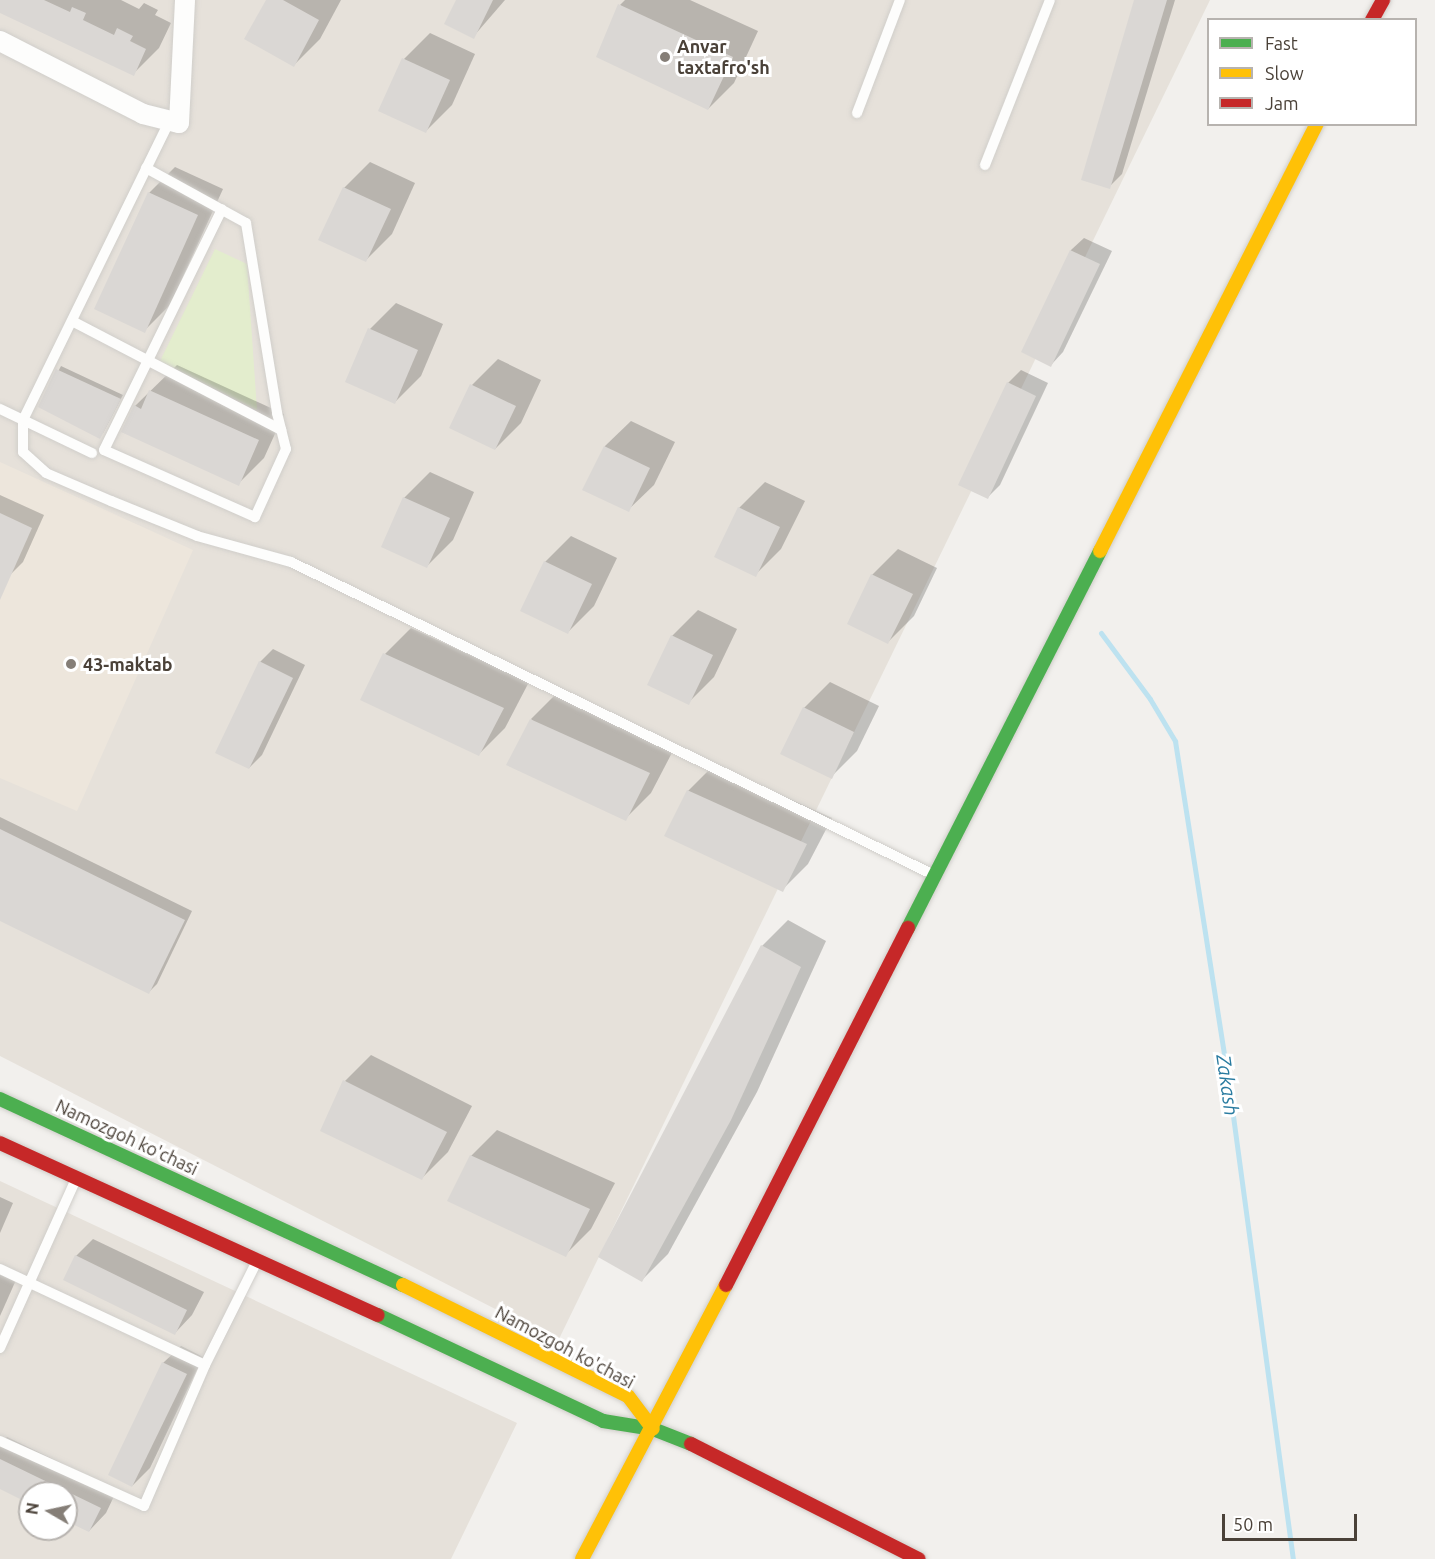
<!DOCTYPE html>
<style>
body{margin:0}
#map{position:relative;width:1435px;height:1559px;overflow:hidden;background:#f2f0ed;font-family:Ubuntu,sans-serif}
div>[style]{position:absolute}
.residential>*{inset:0;background:#e6e1da}
.education>*{inset:0;background:#ede6dc}
.green>*{inset:0;background:#e3edcd}
.shadow>*{inset:0;background:#0003}
.stream>*{height:5px;margin:-2.5px;padding:0 2.5px;transform-origin:2.5px;border-radius:2.5px;background:#bde2f0}
.building>*{inset:0;background:#dad7d4}
.roads{filter:drop-shadow(0 0 2px #d0ceca) drop-shadow(0 0 2px #d0ceca)}
.lane>*{height:10px;margin:-5px;padding:0 5px;transform-origin:5px;border-radius:5px;background:#fdfdfc}
.street>*{height:20px;margin:-10px;padding:0 10px;transform-origin:10px;border-radius:10px;background:#fdfdfc}
.fast>*{height:14px;margin:-7px;padding:0 7px;transform-origin:7px;border-radius:7px;background:#4caf50}
.slow>*{height:14px;margin:-7px;padding:0 7px;transform-origin:7px;border-radius:7px;background:#ffc107}
.jam>*{height:14px;margin:-7px;padding:0 7px;transform-origin:7px;border-radius:7px;background:#c62828}
.dots>*{width:16px;height:16px;translate:-50% -50%;box-sizing:border-box;border:3px solid #fff;border-radius:50%}
span{translate:-50% -50%;white-space:nowrap;text-align:center;line-height:1.15;-webkit-text-stroke:6px #fff;paint-order:stroke}
.poi-label{font-size:18px;color:#4a4138;font-weight:700}
.left{translate:0 -50%;text-align:left}
.street-label{font-size:18px;color:#4a4138}
.water-label{font-size:20px;color:#297ba0;font-style:italic}
.legend{position:absolute;left:1207px;top:18px;width:210px;height:108px;box-sizing:border-box;background:#fff;border:2px solid #b7b3af;margin:0;padding:8px 10px;list-style:none;font-size:18px;color:#4a4138}
.legend li{display:flex;align-items:center;gap:12px;height:30px}
.legend b{width:30px;border:2px solid #b7b3af}
.north{position:absolute;left:18px;top:1481px;width:60px;height:60px;box-sizing:border-box;background:#fff;border:2px solid #b7b3af;border-radius:50%;rotate:279deg;font-size:16px;font-weight:700;line-height:24px;text-align:center;color:#4a4138}
.north::after{content:'';display:block;margin:auto;width:21px;height:27px;background:#857e77;clip-path:polygon(50% 0,100% 100%,50% 72%,0 100%)}
.scale{position:absolute;left:1222px;top:1514px;width:135px;height:27px;box-sizing:border-box;border:3px solid #4a4138;border-top:0;padding-left:8px;font-size:18px;line-height:21px;white-space:nowrap;color:#4a4138;-webkit-text-stroke:4px #fff;paint-order:stroke}
</style>
<div id="map">
<div class="residential">
<i style="clip-path:polygon(0 0,1210px 0,558px 1341px,0 1056px)"></i>
<i style="clip-path:polygon(evenodd,0 1181px,517px 1423px,451px 1559px,0 1559px,0 1181px,30px 1493px,66px 1493px,66px 1529px,30px 1529px,30px 1493px)"></i>
</div>
<div class="education">
<i style="clip-path:polygon(0 462px,193px 550px,77px 811px,0 778px)"></i>
</div>
<div class="green">
<i style="clip-path:polygon(215px 249px,247px 264px,257px 410px,160px 361px)"></i>
</div>
<div class="shadow">
<i style="clip-path:polygon(0 0,121px 0,139px 9px,144px 3px,158px 10px,155px 15px,171px 23px,159px 48px,133px 74px,0 11px)"></i>
<i style="clip-path:polygon(267px 0,341px 0,320px 39px,294px 65px)"></i>
<i style="clip-path:polygon(458px 0,505px 0,473px 37px)"></i>
<i style="clip-path:polygon(625px 0,690px 0,758px 31px,734px 83px,708px 109px,620px 5px)"></i>
<i style="clip-path:polygon(1136px 0,1175px 0,1122px 174px,1109px 187px)"></i>
<i style="clip-path:polygon(430px 33px,475px 54px,452px 105px,426px 131px,404px 59px)"></i>
<i style="clip-path:polygon(370px 162px,415px 183px,392px 234px,366px 260px,344px 188px)"></i>
<i style="clip-path:polygon(175px 167px,223px 189px,170px 305px,144px 331px,149px 193px)"></i>
<i style="clip-path:polygon(1084px 238px,1112px 251px,1063px 352px,1051px 365px,1023px 352px,1071px 250px)"></i>
<i style="clip-path:polygon(396px 303px,443px 324px,421px 376px,395px 402px,347px 381px,370px 329px)"></i>
<i style="clip-path:polygon(498px 359px,541px 380px,521px 423px,495px 449px,472px 385px)"></i>
<i style="clip-path:polygon(177px 365px,284px 414px,264px 458px,238px 484px,135px 406px)"></i>
<i style="clip-path:polygon(61px 366px,123px 395px,103px 433px,40px 406px)"></i>
<i style="clip-path:polygon(1021px 370px,1048px 383px,1000px 485px,987px 498px,1008px 383px)"></i>
<i style="clip-path:polygon(631px 421px,675px 442px,654px 485px,628px 510px,584px 489px,605px 446px)"></i>
<i style="clip-path:polygon(430px 472px,474px 492px,453px 540px,427px 566px,404px 498px)"></i>
<i style="clip-path:polygon(765px 482px,805px 501px,781px 549px,755px 575px,716px 556px,739px 508px)"></i>
<i style="clip-path:polygon(0 495px,44px 515px,23px 562px,10px 575px,0 571px)"></i>
<i style="clip-path:polygon(571px 536px,617px 558px,594px 606px,568px 632px,545px 562px)"></i>
<i style="clip-path:polygon(898px 549px,937px 568px,914px 616px,888px 642px,872px 575px)"></i>
<i style="clip-path:polygon(698px 610px,737px 629px,714px 677px,688px 703px,672px 636px)"></i>
<i style="clip-path:polygon(411px 628px,529px 682px,505px 728px,479px 754px,385px 654px)"></i>
<i style="clip-path:polygon(273px 649px,305px 665px,262px 755px,249px 768px,260px 662px)"></i>
<i style="clip-path:polygon(830px 682px,879px 706px,857px 751px,831px 777px,804px 708px)"></i>
<i style="clip-path:polygon(557px 693px,675px 747px,651px 793px,625px 819px,531px 719px)"></i>
<i style="clip-path:polygon(714px 765px,832px 818px,808px 864px,782px 890px,688px 791px)"></i>
<i style="clip-path:polygon(0 817px,192px 911px,157px 984px,149px 992px,0 920px)"></i>
<i style="clip-path:polygon(788px 920px,826px 941px,757px 1092px,668px 1254px,642px 1280px,762px 946px)"></i>
<i style="clip-path:polygon(371px 1055px,472px 1106px,448px 1152px,422px 1178px,345px 1081px)"></i>
<i style="clip-path:polygon(497px 1130px,615px 1183px,591px 1229px,565px 1255px,471px 1156px)"></i>
<i style="clip-path:polygon(0 1197px,13px 1203px,0 1233px)"></i>
<i style="clip-path:polygon(93px 1239px,204px 1292px,192px 1315px,175px 1333px,76px 1256px)"></i>
<i style="clip-path:polygon(0 1273px,16px 1280px,0 1316px)"></i>
<i style="clip-path:polygon(181px 1346px,203px 1357px,150px 1468px,132px 1486px,163px 1363px)"></i>
<i style="clip-path:polygon(7px 1437px,117px 1490px,106px 1513px,89px 1531px,66px 1520px,66px 1493px,30px 1493px,30px 1502px,0 1488px,0 1443px)"></i>
</div>
<div class="stream">
<i style="left:1101px;top:633px;width:82px;rotate:53.4deg"></i>
<i style="left:1150px;top:699px;width:49px;rotate:59.2deg"></i>
<i style="left:1175px;top:741px;width:342px;rotate:81.1deg"></i>
<i style="left:1228px;top:1079px;width:484px;rotate:82.3deg"></i>
</div>
<div class="building">
<i style="clip-path:polygon(0 0,44px 0,70px 12px,72px 7px,86px 13px,83px 20px,114px 35px,117px 28px,133px 36px,130px 41px,146px 49px,134px 76px,0 13px)"></i>
<i style="clip-path:polygon(266px 0,283px 0,319px 20px,294px 67px,244px 39px)"></i>
<i style="clip-path:polygon(456px 0,493px 0,474px 39px,444px 24px)"></i>
<i style="clip-path:polygon(1134px 0,1167px 0,1110px 189px,1081px 180px)"></i>
<i style="clip-path:polygon(618px 4px,733px 57px,708px 110px,596px 57px)"></i>
<i style="clip-path:polygon(402px 58px,450px 80px,426px 133px,378px 111px)"></i>
<i style="clip-path:polygon(343px 187px,391px 209px,366px 262px,318px 240px)"></i>
<i style="clip-path:polygon(148px 192px,198px 215px,145px 333px,94px 309px)"></i>
<i style="clip-path:polygon(1070px 250px,1100px 264px,1051px 367px,1021px 352px)"></i>
<i style="clip-path:polygon(368px 328px,418px 350px,395px 404px,345px 382px)"></i>
<i style="clip-path:polygon(56px 369px,121px 399px,100px 439px,38px 407px)"></i>
<i style="clip-path:polygon(1007px 382px,1036px 396px,988px 499px,958px 485px)"></i>
<i style="clip-path:polygon(470px 384px,516px 406px,495px 450px,449px 428px)"></i>
<i style="clip-path:polygon(149px 390px,259px 440px,239px 486px,121px 432px,134px 405px,141px 409px)"></i>
<i style="clip-path:polygon(604px 446px,650px 468px,629px 512px,582px 490px)"></i>
<i style="clip-path:polygon(403px 497px,450px 518px,427px 568px,381px 547px)"></i>
<i style="clip-path:polygon(738px 507px,780px 527px,756px 577px,714px 557px)"></i>
<i style="clip-path:polygon(0 513px,32px 528px,0 600px)"></i>
<i style="clip-path:polygon(544px 561px,592px 584px,568px 634px,520px 611px)"></i>
<i style="clip-path:polygon(871px 574px,913px 594px,888px 644px,847px 624px)"></i>
<i style="clip-path:polygon(671px 635px,713px 655px,689px 705px,647px 685px)"></i>
<i style="clip-path:polygon(383px 653px,504px 708px,479px 756px,360px 700px)"></i>
<i style="clip-path:polygon(259px 661px,293px 678px,249px 769px,215px 753px)"></i>
<i style="clip-path:polygon(803px 707px,854px 732px,832px 779px,780px 754px)"></i>
<i style="clip-path:polygon(530px 719px,650px 773px,626px 821px,506px 765px)"></i>
<i style="clip-path:polygon(687px 790px,807px 844px,783px 892px,664px 836px)"></i>
<i style="clip-path:polygon(0 829px,185px 920px,149px 994px,0 921px)"></i>
<i style="clip-path:polygon(761px 945px,801px 967px,731px 1120px,642px 1282px,598px 1257px)"></i>
<i style="clip-path:polygon(343px 1080px,447px 1132px,422px 1180px,320px 1131px)"></i>
<i style="clip-path:polygon(470px 1155px,590px 1209px,566px 1257px,447px 1201px)"></i>
<i style="clip-path:polygon(75px 1255px,187px 1310px,175px 1335px,63px 1280px)"></i>
<i style="clip-path:polygon(162px 1362px,187px 1374px,132px 1487px,108px 1475px)"></i>
<i style="clip-path:polygon(0 1459px,101px 1508px,89px 1532px,66px 1521px,66px 1493px,30px 1493px,30px 1504px,0 1489px)"></i>
</div>
<div class="roads">
<div class="lane">
<i style="left:857px;top:113px;width:121px;rotate:-69.2deg"></i>
<i style="left:169px;top:122px;width:332px;rotate:116.1deg"></i>
<i style="left:23px;top:420px;width:32px;rotate:90deg"></i>
<i style="left:23px;top:452px;width:31px;rotate:42deg"></i>
<i style="left:46px;top:473px;width:71px;rotate:23.3deg"></i>
<i style="left:111px;top:501px;width:93px;rotate:22.1deg"></i>
<i style="left:197px;top:536px;width:98px;rotate:15.5deg"></i>
<i style="left:291px;top:562px;width:715px;rotate:25.96deg"></i>
<i style="left:985px;top:165px;width:177px;rotate:-68.5deg"></i>
<i style="left:146px;top:168px;width:114px;rotate:28.8deg"></i>
<i style="left:246px;top:223px;width:193px;rotate:80.7deg"></i>
<i style="left:277px;top:413px;width:37px;rotate:76deg"></i>
<i style="left:286px;top:449px;width:75px;rotate:114.5deg"></i>
<i style="left:255px;top:517px;width:165px;rotate:-156.1deg"></i>
<i style="left:104px;top:450px;width:268px;rotate:-63.9deg"></i>
<i style="left:72px;top:321px;width:236px;rotate:27.5deg"></i>
<i style="left:0;top:409px;width:102px;rotate:25.6deg"></i>
<i style="left:0;top:1269px;width:226px;rotate:25.1deg"></i>
<i style="left:205px;top:1365px;width:119px;rotate:-63.4deg"></i>
<i style="left:0;top:1348px;width:185px;rotate:-65.8deg"></i>
<i style="left:0;top:1441px;width:158px;rotate:24.3deg"></i>
<i style="left:144px;top:1506px;width:154px;rotate:-66.6deg"></i>
</div>
<div class="street">
<i style="left:0;top:41px;width:161px;rotate:27deg"></i>
<i style="left:143px;top:114px;width:37px;rotate:14deg"></i>
<i style="left:179px;top:123px;width:123px;rotate:-87.2deg"></i>
</div>
<div class="fast">
<i style="left:908px;top:928px;width:423px;rotate:-63deg"></i>
<i style="left:0;top:1099px;width:444px;rotate:24.8deg"></i>
<i style="left:378px;top:1315px;width:249px;rotate:25.2deg"></i>
<i style="left:603px;top:1421px;width:51px;rotate:9.1deg"></i>
<i style="left:653px;top:1429px;width:41px;rotate:21.5deg"></i>
</div>
<div class="slow">
<i style="left:1100px;top:551px;width:479px;rotate:-63.1deg"></i>
<i style="left:403px;top:1285px;width:251px;rotate:26.3deg"></i>
<i style="left:628px;top:1396px;width:41px;rotate:52.9deg"></i>
<i style="left:582px;top:1559px;width:310px;rotate:-62.3deg"></i>
</div>
<div class="jam">
<i style="left:1372px;top:20px;width:23px;rotate:-61deg"></i>
<i style="left:0;top:1143px;width:415px;rotate:24.5deg"></i>
<i style="left:726px;top:1285px;width:401px;rotate:-63deg"></i>
<i style="left:691px;top:1444px;width:255px;rotate:26.8deg"></i>
</div>
</div>
<div class="dots">
<i style="left:665px;top:57px;background:#857e77"></i>
<i style="left:71px;top:664px;background:#857e77"></i>
</div>
<div class="poi-label">
<span class="left" style="left:677px;top:57px">Anvar<br>taxtafro'sh</span>
<span class="left" style="left:83px;top:664px">43-maktab</span>
</div>
<div class="street-label">
<span style="left:127px;top:1137px;rotate:25deg">Namozgoh ko'chasi</span>
<span style="left:565px;top:1347px;rotate:28deg">Namozgoh ko'chasi</span>
</div>
<div class="water-label">
<span style="left:1228px;top:1085px;rotate:82deg">Zakash</span>
</div>
<ul class="legend">
<li><b style="height:8px;background:#4caf50"></b>Fast</li>
<li><b style="height:8px;background:#ffc107"></b>Slow</li>
<li><b style="height:8px;background:#c62828"></b>Jam</li>
</ul>
<div class="north">N</div>
<div class="scale">50 m</div>
</div>
